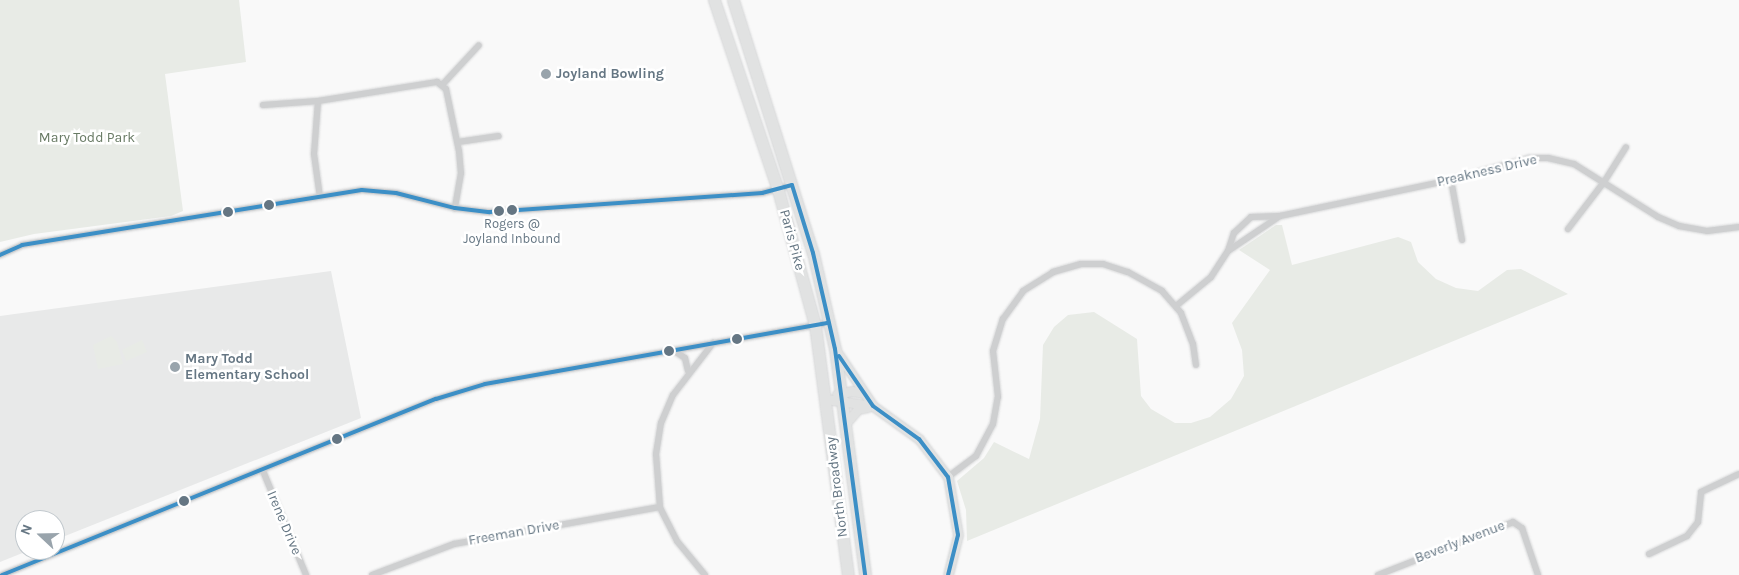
<!DOCTYPE html>
<style>
body{margin:0}
#map{position:relative;width:1739px;height:575px;overflow:hidden;background:#f9f9f9;font-family:Karla,sans-serif}
div>[style]{position:absolute}
.built>*{inset:0;background:#e8e9e9}
.green>*{inset:0;background:#e8ebe6}
.roads{filter:drop-shadow(0 0 1px #d5d6d7) drop-shadow(0 0 1px #d5d6d7)}
.street>*{height:6px;margin:-3px;padding:0 3px;transform-origin:3px;border-radius:3px;background:#cecfd0}
.secondary>*{height:9px;margin:-4.5px;padding:0 4.5px;transform-origin:4.5px;border-radius:4.5px;background:#e1e2e2}
.highway>*{height:11px;margin:-5.5px;padding:0 5.5px;transform-origin:5.5px;border-radius:5.5px;background:#e1e2e2}
.bus-1>*{height:4px;margin:-2px;padding:0 2px;transform-origin:2px;border-radius:2px;background:#3c8fc6}
.dots>*{width:14px;height:14px;translate:-50% -50%;box-sizing:border-box;border:2px solid #fff;border-radius:50%}
span{translate:-50% -50%;white-space:nowrap;text-align:center;line-height:1.15;-webkit-text-stroke:5px #fff;paint-order:stroke}
.bus-label{font-size:13px;color:#657683}
.poi-label{font-size:14px;color:#657683;font-weight:700}
.left{translate:0 -50%;text-align:left}
.park-label{font-size:14px;color:#687a64}
.street-label{font-size:14px;color:#657683}
.north{position:absolute;left:15px;top:510px;width:50px;height:50px;box-sizing:border-box;background:#fff;border:1px solid #c1c8cd;border-radius:50%;rotate:291deg;font-size:14px;font-weight:700;line-height:20px;text-align:center;color:#657683}
.north::after{content:'';display:block;margin:auto;width:18px;height:22px;background:#99a4ac;clip-path:polygon(50% 0,100% 100%,50% 72%,0 100%)}
</style>
<div id="map">
<div class="built">
<i style="clip-path:polygon(331px 271px,361px 418px,55px 540px,55px 520px,25px 520px,25px 550px,30px 550px,0 562px,0 316px)"></i>
</div>
<div class="green">
<i style="clip-path:polygon(0 0,239px 0,246px 62px,165px 74px,183px 211px,171px 216px,34px 234px,0 242px)"></i>
<i style="clip-path:polygon(1276px 225px,1282px 225px,1292px 265px,1398px 237px,1411px 242px,1418px 262px,1436px 279px,1456px 288px,1478px 291px,1507px 270px,1521px 269px,1568px 294px,967px 541px,966px 510px,957px 481px,984px 458px,994px 442px,1029px 459px,1040px 419px,1043px 345px,1054px 327px,1068px 315px,1094px 312px,1137px 339px,1141px 396px,1151px 409px,1175px 423px,1191px 423px,1210px 417px,1231px 399px,1244px 376px,1242px 350px,1232px 323px,1270px 270px,1239px 250px)"></i>
<i style="clip-path:polygon(111px 336px,117px 342px,123px 364px,98px 369px,93px 345px)"></i>
<i style="clip-path:polygon(142px 340px,147px 352px,126px 361px,122px 350px)"></i>
</div>
<div class="roads">
<div class="street">
<i style="left:442px;top:85px;width:54px;rotate:-47.2deg"></i>
<i style="left:318px;top:101px;width:53px;rotate:94.3deg"></i>
<i style="left:314px;top:154px;width:43px;rotate:82.1deg"></i>
<i style="left:263px;top:105px;width:55px;rotate:-4.2deg"></i>
<i style="left:318px;top:101px;width:121px;rotate:-9.1deg"></i>
<i style="left:437px;top:82px;width:11px;rotate:38deg"></i>
<i style="left:446px;top:89px;width:63px;rotate:78.2deg"></i>
<i style="left:459px;top:151px;width:22px;rotate:85deg"></i>
<i style="left:461px;top:173px;width:36px;rotate:100deg"></i>
<i style="left:458px;top:142px;width:41px;rotate:-8.3deg"></i>
<i style="left:1451px;top:180px;width:61px;rotate:79.6deg"></i>
<i style="left:1568px;top:229px;width:59px;rotate:-52.5deg"></i>
<i style="left:1604px;top:182px;width:41px;rotate:-57.8deg"></i>
<i style="left:1228px;top:251px;width:63px;rotate:-33.9deg"></i>
<i style="left:0;top:255px;width:24px;rotate:-24deg"></i>
<i style="left:22px;top:245px;width:344px;rotate:-9.2deg"></i>
<i style="left:362px;top:190px;width:34px;rotate:5deg"></i>
<i style="left:396px;top:193px;width:61px;rotate:14.3deg"></i>
<i style="left:455px;top:208px;width:35px;rotate:7deg"></i>
<i style="left:490px;top:212px;width:273px;rotate:-4deg"></i>
<i style="left:762px;top:193px;width:31px;rotate:-15deg"></i>
<i style="left:1176px;top:306px;width:45px;rotate:-39.6deg"></i>
<i style="left:1211px;top:277px;width:31px;rotate:-57deg"></i>
<i style="left:1228px;top:251px;width:19px;rotate:-72deg"></i>
<i style="left:1234px;top:233px;width:23px;rotate:-43deg"></i>
<i style="left:1251px;top:217px;width:29px;rotate:-2deg"></i>
<i style="left:1280px;top:216px;width:175px;rotate:-11.9deg"></i>
<i style="left:1451px;top:180px;width:82px;rotate:-15.6deg"></i>
<i style="left:1530px;top:158px;width:18px"></i>
<i style="left:1548px;top:158px;width:27px;rotate:13deg"></i>
<i style="left:1574px;top:164px;width:99px;rotate:32.2deg"></i>
<i style="left:1658px;top:217px;width:23px;rotate:23deg"></i>
<i style="left:1679px;top:226px;width:28px;rotate:10deg"></i>
<i style="left:1707px;top:231px;width:32px;rotate:-7deg"></i>
<i style="left:673px;top:350px;width:14px;rotate:34deg"></i>
<i style="left:685px;top:358px;width:13px;rotate:77deg"></i>
<i style="left:263px;top:471px;width:113px;rotate:67.5deg"></i>
<i style="left:948px;top:477px;width:35px;rotate:-37deg"></i>
<i style="left:976px;top:456px;width:36px;rotate:-62deg"></i>
<i style="left:993px;top:424px;width:27px;rotate:-80deg"></i>
<i style="left:998px;top:397px;width:46px;rotate:-96.2deg"></i>
<i style="left:993px;top:351px;width:34px;rotate:-73deg"></i>
<i style="left:1003px;top:319px;width:34px;rotate:-54deg"></i>
<i style="left:1023px;top:291px;width:36px;rotate:-32deg"></i>
<i style="left:1053px;top:272px;width:29px;rotate:-16deg"></i>
<i style="left:1081px;top:264px;width:22px"></i>
<i style="left:1103px;top:264px;width:26px;rotate:18deg"></i>
<i style="left:1128px;top:272px;width:39px;rotate:29deg"></i>
<i style="left:1162px;top:291px;width:29px;rotate:49deg"></i>
<i style="left:1181px;top:313px;width:33px;rotate:69deg"></i>
<i style="left:1193px;top:344px;width:21px;rotate:82deg"></i>
<i style="left:1649px;top:554px;width:42px;rotate:-25.3deg"></i>
<i style="left:1687px;top:536px;width:18px;rotate:-52deg"></i>
<i style="left:1698px;top:522px;width:30px;rotate:-84deg"></i>
<i style="left:1701px;top:492px;width:42px;rotate:-25.3deg"></i>
<i style="left:2px;top:575px;width:468px;rotate:-22.1deg"></i>
<i style="left:436px;top:399px;width:51px;rotate:-17deg"></i>
<i style="left:485px;top:384px;width:349px;rotate:-10.1deg"></i>
<i style="left:372px;top:575px;width:88px;rotate:-20.7deg"></i>
<i style="left:454px;top:544px;width:209px;rotate:-10.2deg"></i>
<i style="left:705px;top:575px;width:44px;rotate:-129.5deg"></i>
<i style="left:677px;top:541px;width:38px;rotate:-117deg"></i>
<i style="left:660px;top:507px;width:53px;rotate:-94.3deg"></i>
<i style="left:656px;top:454px;width:31px;rotate:-81deg"></i>
<i style="left:661px;top:423px;width:30px;rotate:-67deg"></i>
<i style="left:673px;top:395px;width:66px;rotate:-52.4deg"></i>
<i style="left:1378px;top:575px;width:145px;rotate:-21.4deg"></i>
<i style="left:1513px;top:522px;width:11px;rotate:34deg"></i>
<i style="left:1522px;top:528px;width:50px;rotate:71.2deg"></i>
</div>
<div class="secondary">
<i style="left:837px;top:352px;width:65px;rotate:56.3deg"></i>
<i style="left:873px;top:406px;width:57px;rotate:35.7deg"></i>
<i style="left:919px;top:439px;width:48px;rotate:52.7deg"></i>
<i style="left:948px;top:477px;width:59px;rotate:80.2deg"></i>
<i style="left:958px;top:535px;width:41px;rotate:104deg"></i>
<i style="left:837px;top:394px;width:15px;rotate:-11deg"></i>
<i style="left:852px;top:391px;width:11px;rotate:10deg"></i>
<i style="left:826px;top:399px;width:48px;rotate:8.5deg"></i>
<i style="left:845px;top:424px;width:20px;rotate:-49deg"></i>
<i style="left:858px;top:409px;width:10px;rotate:-11deg"></i>
</div>
<div class="highway">
<i style="left:714px;top:0;width:200px;rotate:71.4deg"></i>
<i style="left:778px;top:190px;width:140px;rotate:74.7deg"></i>
<i style="left:815px;top:325px;width:252px;rotate:82.5deg"></i>
<i style="left:733px;top:0;width:265px;rotate:72.5deg"></i>
<i style="left:813px;top:253px;width:98px;rotate:77.1deg"></i>
<i style="left:835px;top:349px;width:228px;rotate:82.4deg"></i>
</div>
</div>
<div class="bus-1">
<i style="left:0;top:255px;width:24px;rotate:-24deg"></i>
<i style="left:22px;top:245px;width:344px;rotate:-9.2deg"></i>
<i style="left:362px;top:190px;width:34px;rotate:5deg"></i>
<i style="left:396px;top:193px;width:61px;rotate:14.3deg"></i>
<i style="left:455px;top:208px;width:35px;rotate:7deg"></i>
<i style="left:490px;top:212px;width:273px;rotate:-4deg"></i>
<i style="left:762px;top:193px;width:31px;rotate:-15deg"></i>
<i style="left:792px;top:185px;width:71px;rotate:72.8deg"></i>
<i style="left:813px;top:253px;width:98px;rotate:77.1deg"></i>
<i style="left:835px;top:349px;width:228px;rotate:82.4deg"></i>
<i style="left:839px;top:356px;width:60px;rotate:55.8deg"></i>
<i style="left:873px;top:406px;width:57px;rotate:35.7deg"></i>
<i style="left:919px;top:439px;width:48px;rotate:52.7deg"></i>
<i style="left:948px;top:477px;width:59px;rotate:80.2deg"></i>
<i style="left:958px;top:535px;width:41px;rotate:104deg"></i>
<i style="left:2px;top:575px;width:468px;rotate:-22.1deg"></i>
<i style="left:436px;top:399px;width:51px;rotate:-17deg"></i>
<i style="left:485px;top:384px;width:349px;rotate:-10.1deg"></i>
</div>
<div class="dots">
<i style="left:546px;top:74px;background:#99a4ac"></i>
<i style="left:269px;top:205px;background:#657683"></i>
<i style="left:512px;top:210px;background:#657683"></i>
<i style="left:499px;top:211px;background:#657683"></i>
<i style="left:228px;top:212px;background:#657683"></i>
<i style="left:737px;top:339px;background:#657683"></i>
<i style="left:669px;top:351px;background:#657683"></i>
<i style="left:175px;top:367px;background:#99a4ac"></i>
<i style="left:337px;top:439px;background:#657683"></i>
<i style="left:184px;top:501px;background:#657683"></i>
</div>
<div class="bus-label">
<span style="left:512px;top:232px">Rogers @<br>Joyland Inbound</span>
</div>
<div class="poi-label">
<span class="left" style="left:556px;top:74px">Joyland Bowling</span>
<span class="left" style="left:185px;top:367px">Mary Todd<br>Elementary School</span>
</div>
<div class="park-label">
<span style="left:87px;top:138px">Mary Todd Park</span>
</div>
<div class="street-label">
<span style="left:1487px;top:171px;rotate:-13deg">Preakness Drive</span>
<span style="left:792px;top:240px;rotate:75deg">Paris Pike</span>
<span style="left:837px;top:487px;rotate:-97deg">North Broadway</span>
<span style="left:284px;top:523px;rotate:67deg">Irene Drive</span>
<span style="left:514px;top:533px;rotate:-10deg">Freeman Drive</span>
<span style="left:1460px;top:542px;rotate:-21deg">Beverly Avenue</span>
</div>
<div class="north">N</div>
</div>
